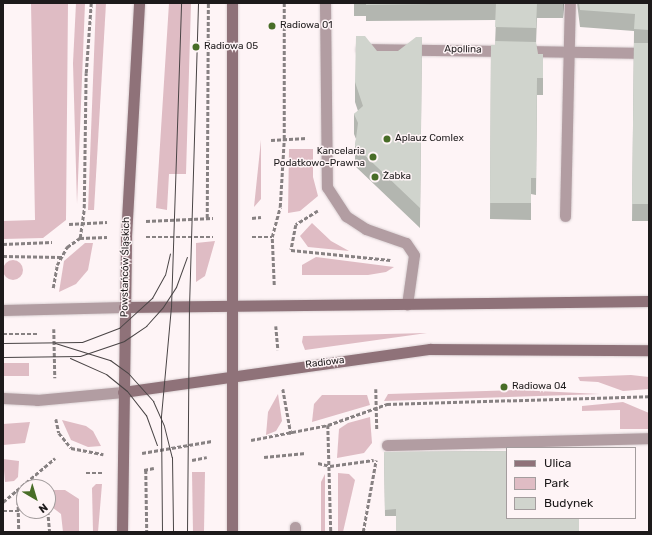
<!DOCTYPE html>
<meta charset="utf-8">
<style>
body{margin:0}
#map{position:relative;width:652px;height:535px;overflow:hidden;background:#fef4f6;font-family:Rubik,sans-serif}
div>[style]{position:absolute}
.green>*{inset:0;background:#dfbcc4}
.round{border-radius:50%}
.path>*{height:2.5px;margin-top:-1.25px;transform-origin:0;background:repeating-linear-gradient(90deg,#878182 0 4px,transparent 0 6px)}
.roads{filter:drop-shadow(0 0 1px #dad1d3) drop-shadow(0 0 1px #dad1d3)}
.service>*{height:11px;margin:-5.5px;padding:0 5.5px;transform-origin:5.5px;border-radius:5.5px;background:#b29da2}
.tertiary>*{height:11px;margin:-5.5px;padding:0 5.5px;transform-origin:5.5px;border-radius:5.5px;background:#b29da2}
.secondary>*{height:11px;margin:-5.5px;padding:0 5.5px;transform-origin:5.5px;border-radius:5.5px;background:#8f7279}
.tram>*{height:1px;margin:-0.5px;padding:0 0.5px;transform-origin:0.5px;border-radius:0.5px;background:#494445}
.wall>*{inset:0;background:#b3b6b0}
.shaded-wall>*{inset:0;background:#929490}
.building>*{inset:0;background:#d0d4cd}
.dots>*{width:11px;height:11px;translate:-50% -50%;box-sizing:border-box;border:2px solid #fef4f6;border-radius:50%}
span{translate:-50% -50%;white-space:nowrap;text-align:center;line-height:1.15;-webkit-text-stroke:3px #fef4f6;paint-order:stroke}
.poi-label{font-size:10px;color:#1d1a1b}
.left{translate:0 -50%;text-align:left}
.right{translate:-100% -50%;text-align:right}
.street-label{font-size:10px;color:#1d1a1b}
.frame{position:absolute;inset:0;border:4px solid #1d1a1b;pointer-events:none}
.legend{position:absolute;left:506px;top:447px;width:130px;height:72px;box-sizing:border-box;background:#fef4f6;border:1px solid #a49d9e;margin:0;padding:5px 7px;list-style:none;font-size:12px;color:#1d1a1b}
.legend li{display:flex;align-items:center;gap:8px;height:20px}
.legend b{width:20px;border:1px solid #a49d9e}
.north{position:absolute;left:16px;top:479px;width:40px;height:40px;box-sizing:border-box;background:#fef4f6;border:1px solid #a49d9e;border-radius:50%;rotate:142deg;font-size:11px;font-weight:700;line-height:16px;text-align:center;color:#1d1a1b}
.north::after{content:'';display:block;margin:auto;width:14px;height:18px;background:#486d27;clip-path:polygon(50% 0,100% 100%,50% 72%,0 100%)}
</style>
<div id="map">
<div class="green">
<i style="clip-path:polygon(31px 3px,68px 3px,66px 220px,43px 238px,3px 239px,3px 221px,35px 220px)"></i>
<i style="clip-path:polygon(76px 3px,85px 3px,77px 204px,73px 63px)"></i>
<i style="clip-path:polygon(96px 3px,106px 3px,94px 210px,88px 210px)"></i>
<i style="clip-path:polygon(169px 3px,191px 3px,186px 174px,169px 174px,167px 210px,156px 208px)"></i>
<i style="clip-path:polygon(261px 140px,261px 199px,254px 207px)"></i>
<i style="clip-path:polygon(289px 149px,313px 149px,313px 177px,318px 196px,300px 211px,288px 213px)"></i>
<i style="clip-path:polygon(312px 223px,331px 241px,349px 251px,308px 247px,300px 236px)"></i>
<i style="clip-path:polygon(215px 241px,205px 276px,196px 282px,196px 243px)"></i>
<i style="clip-path:polygon(85px 243px,93px 243px,88px 270px,76px 284px,59px 292px,64px 261px)"></i>
<i style="clip-path:polygon(316px 257px,394px 267px,386px 272px,368px 275px,302px 275px,302px 265px)"></i>
<i class="round" style="left:3px;top:260px;width:20px;height:20px"></i>
<i style="clip-path:polygon(427px 333px,305px 350px,302px 342px,303px 336px)"></i>
<i style="clip-path:polygon(3px 363px,29px 363px,29px 376px,3px 376px)"></i>
<i style="clip-path:polygon(631px 375px,649px 377px,649px 389px,623px 391px,598px 382px,580px 381px,578px 377px)"></i>
<i style="clip-path:polygon(518px 390px,600px 394px,384px 401px,388px 394px)"></i>
<i style="clip-path:polygon(278px 394px,282px 421px,276px 431px,266px 435px,268px 412px)"></i>
<i style="clip-path:polygon(322px 395px,367px 395px,370px 405px,312px 422px,314px 404px)"></i>
<i style="clip-path:polygon(623px 402px,649px 413px,649px 429px,620px 429px,620px 410px,582px 411px,582px 406px)"></i>
<i style="clip-path:polygon(370px 417px,372px 443px,364px 453px,337px 458px,339px 429px,348px 423px)"></i>
<i style="clip-path:polygon(62px 420px,86px 426px,93px 431px,101px 446px,88px 447px,71px 440px)"></i>
<i style="clip-path:polygon(30px 422px,25px 443px,3px 445px,3px 424px)"></i>
<i style="clip-path:polygon(3px 459px,19px 461px,18px 477px,14px 481px,5px 482px)"></i>
<i style="clip-path:polygon(192px 472px,205px 472px,204px 532px,193px 532px)"></i>
<i style="clip-path:polygon(338px 473px,349px 474px,355px 480px,343px 532px,338px 532px)"></i>
<i style="clip-path:polygon(325px 474px,325px 532px,321px 532px,321px 482px)"></i>
<i style="clip-path:polygon(96px 484px,102px 484px,98px 532px,93px 532px,92px 488px)"></i>
<i style="clip-path:polygon(48px 490px,65px 490px,79px 499px,79px 532px,63px 532px,61px 514px,48px 504px)"></i>
</div>
<div class="path">
<i style="left:271px;top:140px;width:36px;rotate:-3deg"></i>
<i style="left:318px;top:211px;width:26px;rotate:148deg"></i>
<i style="left:296px;top:225px;width:25px;rotate:101deg"></i>
<i style="left:291px;top:250px;width:100px;rotate:5.7deg"></i>
<i style="left:207px;top:218px;width:215px;rotate:-89.7deg"></i>
<i style="left:252px;top:218px;width:9px;rotate:-6deg"></i>
<i style="left:146px;top:221px;width:67px;rotate:-2.6deg"></i>
<i style="left:69px;top:224px;width:38px;rotate:-3deg"></i>
<i style="left:146px;top:237px;width:67px"></i>
<i style="left:252px;top:237px;width:20px"></i>
<i style="left:80px;top:238px;width:30px;rotate:-82deg"></i>
<i style="left:84px;top:208px;width:135px;rotate:-89.2deg"></i>
<i style="left:86px;top:73px;width:70px;rotate:-85.9deg"></i>
<i style="left:3px;top:244px;width:49px;rotate:-2.3deg"></i>
<i style="left:3px;top:256px;width:58px;rotate:1deg"></i>
<i style="left:274px;top:285px;width:48px;rotate:-92.4deg"></i>
<i style="left:272px;top:237px;width:31px;rotate:-75deg"></i>
<i style="left:280px;top:207px;width:68px;rotate:-86.6deg"></i>
<i style="left:284px;top:139px;width:136px;rotate:-90deg"></i>
<i style="left:53px;top:288px;width:23px;rotate:-80deg"></i>
<i style="left:57px;top:265px;width:21px;rotate:-61deg"></i>
<i style="left:67px;top:247px;width:16px;rotate:-35deg"></i>
<i style="left:80px;top:238px;width:27px;rotate:-2deg"></i>
<i style="left:276px;top:326px;width:24px;rotate:85deg"></i>
<i style="left:54px;top:329px;width:49px;rotate:88.8deg"></i>
<i style="left:3px;top:334px;width:35px"></i>
<i style="left:283px;top:389px;width:46px;rotate:79.9deg"></i>
<i style="left:376px;top:389px;width:40px;rotate:88.6deg"></i>
<i style="left:56px;top:419px;width:14px;rotate:78deg"></i>
<i style="left:59px;top:433px;width:19px;rotate:51deg"></i>
<i style="left:71px;top:448px;width:33px;rotate:11deg"></i>
<i style="left:328px;top:425px;width:107px;rotate:88.4deg"></i>
<i style="left:251px;top:440px;width:78px;rotate:-11deg"></i>
<i style="left:328px;top:425px;width:63px;rotate:-19.6deg"></i>
<i style="left:387px;top:404px;width:262px;rotate:-1.7deg"></i>
<i style="left:142px;top:453px;width:71px;rotate:-9.7deg"></i>
<i style="left:264px;top:457px;width:42px;rotate:-5.4deg"></i>
<i style="left:192px;top:460px;width:15px;rotate:-11deg"></i>
<i style="left:318px;top:463px;width:12px;rotate:14deg"></i>
<i style="left:330px;top:466px;width:44px;rotate:-7.8deg"></i>
<i style="left:144px;top:470px;width:10px;rotate:-11deg"></i>
<i style="left:146px;top:470px;width:62px;rotate:89.1deg"></i>
<i style="left:86px;top:473px;width:18px"></i>
<i style="left:18px;top:489px;width:43px;rotate:88.7deg"></i>
<i style="left:3px;top:502px;width:68px;rotate:-40.2deg"></i>
<i style="left:3px;top:511px;width:21px"></i>
<i style="left:48px;top:511px;width:21px;rotate:85deg"></i>
<i style="left:363px;top:532px;width:73px;rotate:-79.8deg"></i>
</div>
<div class="roads">
<div class="service">
<i style="left:325px;top:3px;width:184px;rotate:89.4deg"></i>
<i style="left:327px;top:187px;width:35px;rotate:57deg"></i>
<i style="left:346px;top:216px;width:24px;rotate:33deg"></i>
<i style="left:366px;top:229px;width:42px;rotate:19.3deg"></i>
<i style="left:406px;top:243px;width:14px;rotate:56deg"></i>
<i style="left:414px;top:255px;width:50px;rotate:98deg"></i>
<i style="left:361px;top:49px;width:145px;rotate:0.8deg"></i>
<i style="left:523px;top:51px;width:126px;rotate:0.9deg"></i>
<i style="left:565px;top:216px;width:213px;rotate:-88.7deg"></i>
<i style="left:387px;top:445px;width:262px;rotate:-1.5deg"></i>
<i style="left:295px;top:527px;width:5px;rotate:90deg"></i>
</div>
<div class="tertiary">
<i style="left:3px;top:310px;width:121px;rotate:-1.4deg"></i>
<i style="left:3px;top:398px;width:34px;rotate:3deg"></i>
<i style="left:37px;top:400px;width:86px;rotate:-5.3deg"></i>
</div>
<div class="secondary">
<i style="left:124px;top:307px;width:525px;rotate:-0.65deg"></i>
<i style="left:123px;top:392px;width:310px;rotate:-8deg"></i>
<i style="left:430px;top:349px;width:219px;rotate:0.3deg"></i>
<i style="left:122px;top:532px;width:295px;rotate:-89.2deg"></i>
<i style="left:126px;top:237px;width:234px;rotate:-86.8deg"></i>
<i style="left:232px;top:532px;width:529px;rotate:-90deg"></i>
</div>
</div>
<div class="tram">
<i style="left:3px;top:343px;width:79px;rotate:-0.7deg"></i>
<i style="left:82px;top:342px;width:40px;rotate:-21deg"></i>
<i style="left:119px;top:328px;width:45px;rotate:-42.3deg"></i>
<i style="left:152px;top:298px;width:26px;rotate:-61deg"></i>
<i style="left:165px;top:275px;width:22px;rotate:-77deg"></i>
<i style="left:55px;top:343px;width:58px;rotate:17.2deg"></i>
<i style="left:110px;top:360px;width:22px;rotate:36deg"></i>
<i style="left:128px;top:373px;width:38px;rotate:48deg"></i>
<i style="left:153px;top:401px;width:27px;rotate:66deg"></i>
<i style="left:164px;top:426px;width:32px;rotate:76deg"></i>
<i style="left:172px;top:457px;width:75px;rotate:89.2deg"></i>
<i style="left:3px;top:357px;width:77px;rotate:-0.7deg"></i>
<i style="left:80px;top:356px;width:46px;rotate:-18.8deg"></i>
<i style="left:124px;top:341px;width:27px;rotate:-34deg"></i>
<i style="left:146px;top:326px;width:25px;rotate:-48deg"></i>
<i style="left:163px;top:307px;width:24px;rotate:-57deg"></i>
<i style="left:176px;top:287px;width:32px;rotate:-70deg"></i>
<i style="left:70px;top:358px;width:39px;rotate:24deg"></i>
<i style="left:106px;top:374px;width:27px;rotate:39deg"></i>
<i style="left:127px;top:391px;width:31px;rotate:52deg"></i>
<i style="left:146px;top:415px;width:32px;rotate:70deg"></i>
<i style="left:162px;top:532px;width:116px;rotate:-90.5deg"></i>
<i style="left:161px;top:416px;width:109px;rotate:-84.8deg"></i>
<i style="left:171px;top:307px;width:304px;rotate:-88.1deg"></i>
<i style="left:187px;top:532px;width:225px;rotate:-89.5deg"></i>
<i style="left:189px;top:307px;width:304px;rotate:-88.3deg"></i>
</div>
<div class="wall">
<i style="clip-path:polygon(354px 3px,564px 3px,563px 18px,537px 18px,536px 44px,538px 54px,543px 54px,543px 95px,537px 95px,536px 195px,531px 194px,531px 220px,490px 219px,491px 45px,495px 45px,496px 20px,366px 21px,366px 16px,354px 16px)"></i>
<i style="clip-path:polygon(577px 3px,649px 3px,649px 221px,632px 221px,634px 31px,580px 27px)"></i>
<i style="clip-path:polygon(422px 37px,420px 228px,355px 166px,355px 146px,356px 139px,354px 134px,354px 114px,358px 111px,355px 102px,355px 82px,377px 51px,398px 51px)"></i>
<i style="clip-path:polygon(507px 451px,396px 516px,385px 516px,384px 452px)"></i>
</div>
<div class="shaded-wall">
<i style="clip-path:polygon(563px 3px,564px 3px,563px 18px)"></i>
</div>
<div class="building">
<i style="clip-path:polygon(366px 3px,537px 3px,536px 28px,495px 27px,496px 3px,366px 5px)"></i>
<i style="clip-path:polygon(579px 3px,649px 3px,649px 30px,634px 29px,635px 14px,580px 10px)"></i>
<i style="clip-path:polygon(356px 36px,365px 36px,377px 51px,398px 51px,416px 37px,422px 37px,420px 208px,355px 146px,358px 123px,354px 114px,363px 106px,355px 82px)"></i>
<i style="clip-path:polygon(495px 41px,536px 42px,538px 54px,543px 54px,543px 78px,537px 78px,536px 178px,531px 178px,531px 203px,490px 203px,491px 45px,495px 45px)"></i>
<i style="clip-path:polygon(634px 43px,649px 43px,649px 204px,632px 204px)"></i>
<i style="clip-path:polygon(507px 451px,507px 518px,579px 518px,579px 532px,396px 532px,396px 509px,385px 510px,384px 452px)"></i>
</div>
<div class="dots">
<i style="left:272px;top:26px;background:#486d27"></i>
<i style="left:196px;top:47px;background:#486d27"></i>
<i style="left:387px;top:139px;background:#486d27"></i>
<i style="left:373px;top:157px;background:#486d27"></i>
<i style="left:375px;top:177px;background:#486d27"></i>
<i style="left:504px;top:387px;background:#486d27"></i>
</div>
<div class="poi-label">
<span class="left" style="left:280px;top:26px">Radiowa 01</span>
<span class="left" style="left:204px;top:47px">Radiowa 05</span>
<span class="left" style="left:395px;top:139px">Aplauz Comlex</span>
<span class="right" style="left:365px;top:157px">Kancelaria<br>Podatkowo-Prawna</span>
<span class="left" style="left:383px;top:177px">Żabka</span>
<span class="left" style="left:512px;top:387px">Radiowa 04</span>
</div>
<div class="street-label">
<span style="left:463px;top:50px;rotate:1deg">Apollina</span>
<span style="left:126px;top:267px;rotate:-89deg">Powstańców Śląskich</span>
<span style="left:325px;top:363px;rotate:-7deg">Radiowa</span>
</div>
<div class="frame"></div>
<ul class="legend">
<li><b style="height:5px;background:#8f7279"></b>Ulica</li>
<li><b style="height:11px;background:#dfbcc4"></b>Park</li>
<li><b style="height:11px;background:#d0d4cd"></b>Budynek</li>
</ul>
<div class="north">N</div>
</div>
